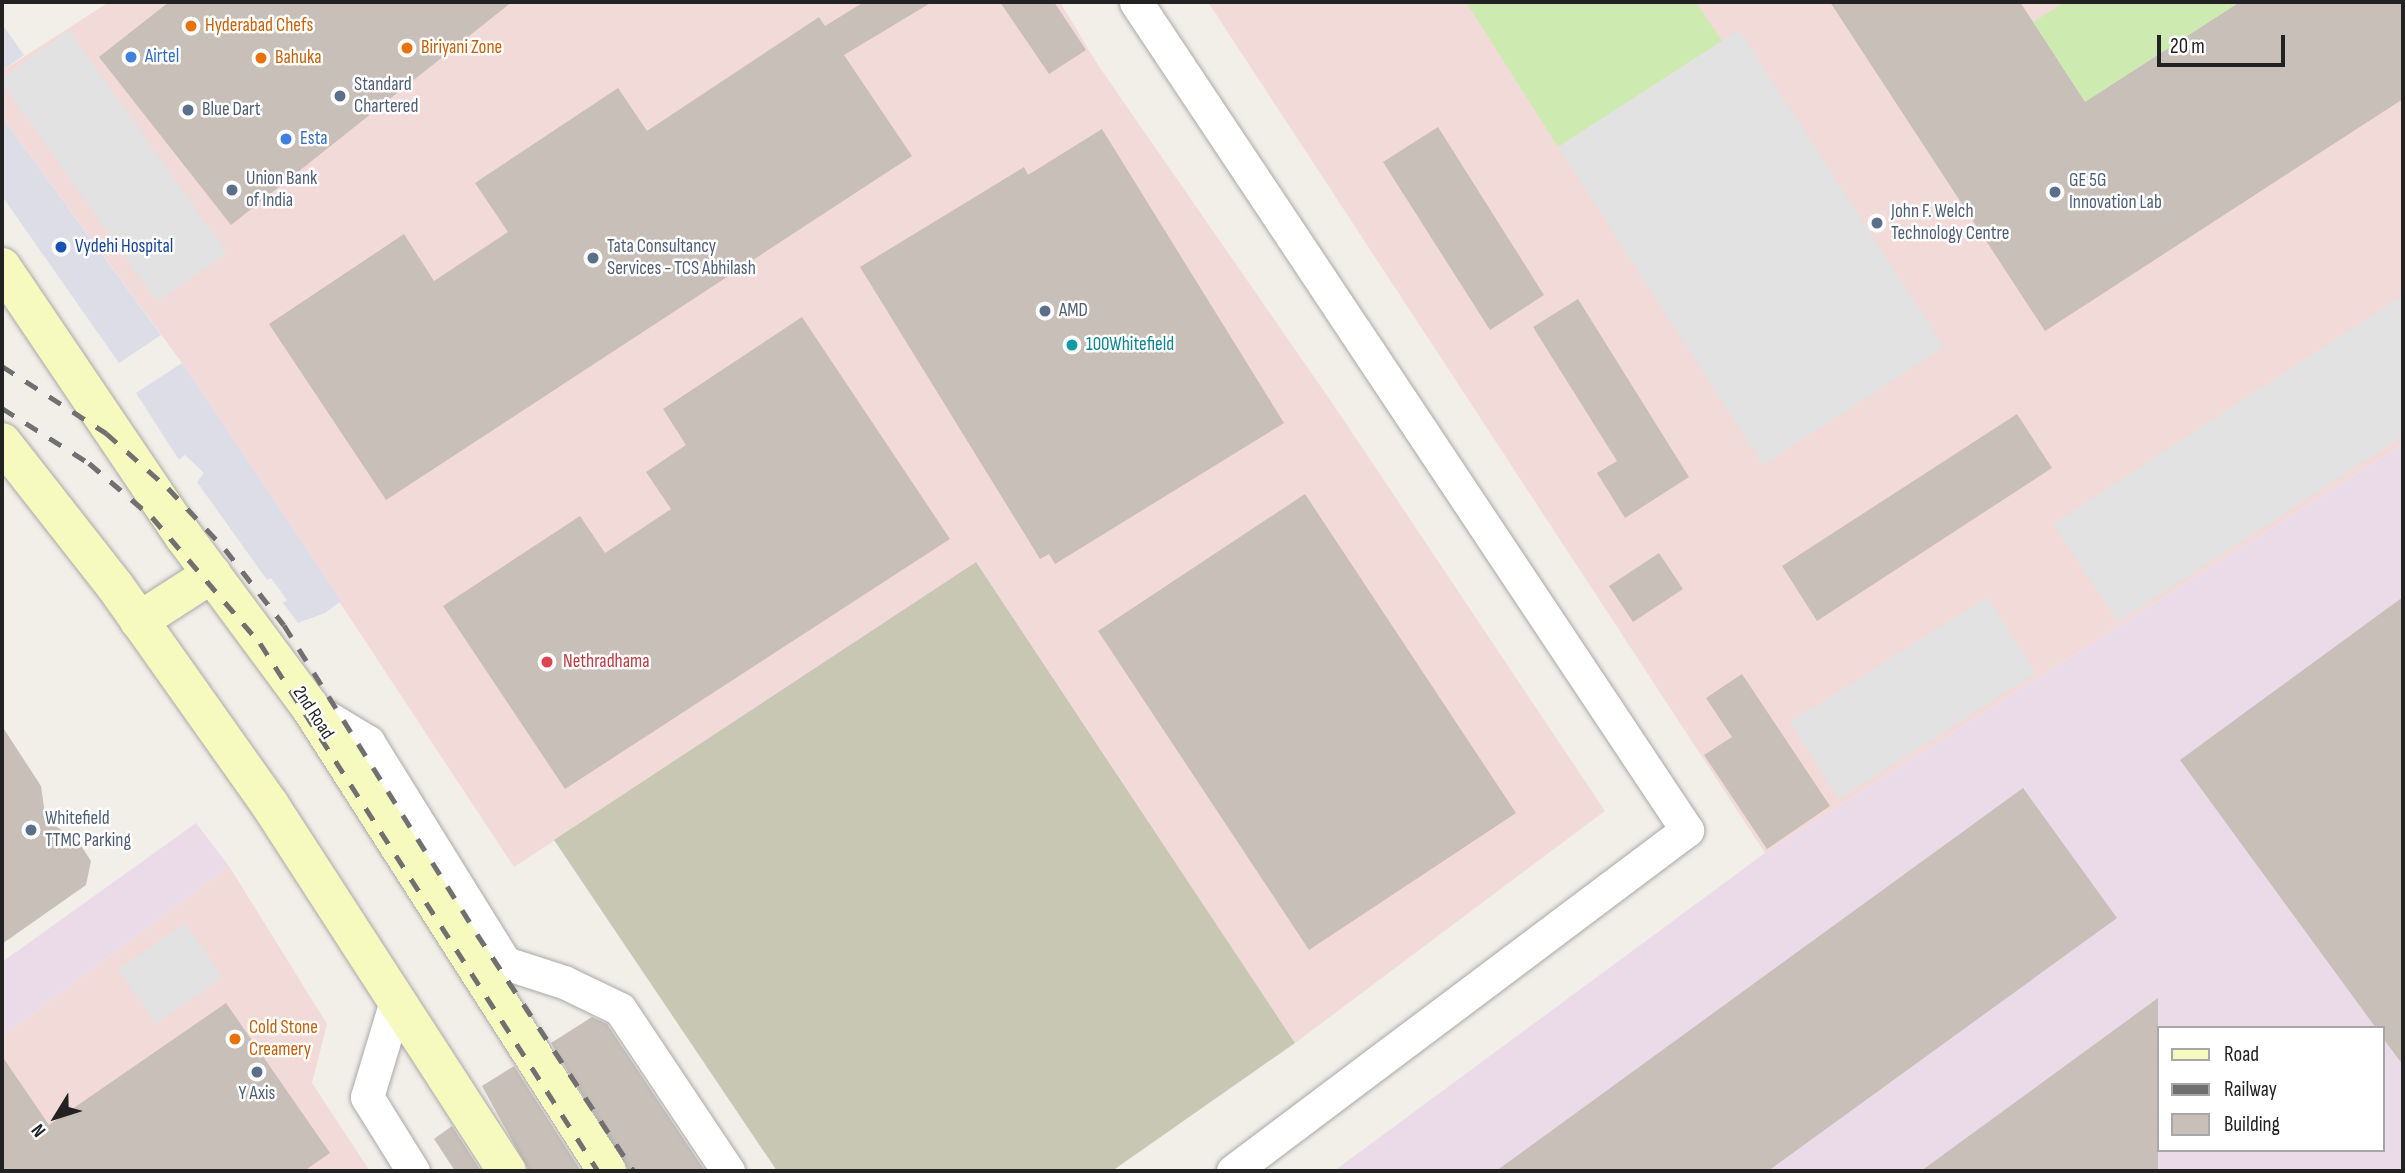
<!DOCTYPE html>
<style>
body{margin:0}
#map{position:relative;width:2405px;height:1173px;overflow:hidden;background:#f2efe9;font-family:"Sofia Sans Condensed",sans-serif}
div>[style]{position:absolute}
.commercial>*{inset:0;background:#f2dad9}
.industrial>*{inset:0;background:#ebdbe8}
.construction>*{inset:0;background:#c7c7b4}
.grass>*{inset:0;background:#cdebb0}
.parking>*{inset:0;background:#e2e2e2}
.plaza>*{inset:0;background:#dddde8}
.building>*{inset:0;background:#c7bfb8}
.roads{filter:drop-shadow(0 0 2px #a9a9a9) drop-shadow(0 0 2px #a9a9a9)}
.minor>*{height:33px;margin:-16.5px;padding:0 16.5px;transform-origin:16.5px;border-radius:16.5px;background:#fff}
.secondary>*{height:38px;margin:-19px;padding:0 19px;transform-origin:19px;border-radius:19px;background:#f7fabf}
.rail>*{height:5px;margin-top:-2.5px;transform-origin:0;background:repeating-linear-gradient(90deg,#707070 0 14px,transparent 0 28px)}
.dots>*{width:19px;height:19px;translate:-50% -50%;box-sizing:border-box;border:4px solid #fff;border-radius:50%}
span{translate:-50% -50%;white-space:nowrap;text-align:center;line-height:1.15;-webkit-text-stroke:5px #fff;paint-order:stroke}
.food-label{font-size:19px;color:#c56008}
.left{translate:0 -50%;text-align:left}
.shop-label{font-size:19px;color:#366cbe}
.service-label{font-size:19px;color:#4e5e75}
.transit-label{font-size:19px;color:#164399}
.culture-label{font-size:19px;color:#0d838f}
.health-label{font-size:19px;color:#be3a42}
.street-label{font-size:19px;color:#222}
.frame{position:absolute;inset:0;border:4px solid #222;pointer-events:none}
.legend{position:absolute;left:2157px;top:1026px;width:228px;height:126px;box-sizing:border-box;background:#fff;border:2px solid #a7a7a7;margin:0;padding:9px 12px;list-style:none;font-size:21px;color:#222}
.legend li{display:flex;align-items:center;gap:14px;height:35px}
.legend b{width:35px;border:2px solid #a7a7a7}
.north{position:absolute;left:21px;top:1082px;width:70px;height:70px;-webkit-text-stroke:5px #fff;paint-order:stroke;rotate:232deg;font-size:19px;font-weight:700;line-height:28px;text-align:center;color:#222}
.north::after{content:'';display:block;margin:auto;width:24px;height:32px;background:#222;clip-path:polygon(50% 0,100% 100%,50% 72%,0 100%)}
.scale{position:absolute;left:2157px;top:35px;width:128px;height:32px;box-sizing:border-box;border:4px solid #222;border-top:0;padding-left:9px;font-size:21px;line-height:24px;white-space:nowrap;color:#222;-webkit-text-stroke:5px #fff;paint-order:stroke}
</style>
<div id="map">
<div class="commercial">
<i style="clip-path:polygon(109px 2px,1060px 2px,1098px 65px,1339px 413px,1605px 811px,1295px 1043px,976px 562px,514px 867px,182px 363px,2px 117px,2px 71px)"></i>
<i style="clip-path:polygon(1208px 2px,2403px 2px,2403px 444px,1765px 853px)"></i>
<i style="clip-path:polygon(229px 866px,327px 1024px,312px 1083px,370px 1171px,2px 1171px,2px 1037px)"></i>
</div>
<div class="industrial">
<i style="clip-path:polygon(evenodd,2403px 444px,2403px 1171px,1334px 1171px,1765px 853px,2403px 444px,2158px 1028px,2382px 1028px,2382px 1150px,2158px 1150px,2158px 1028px)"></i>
<i style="clip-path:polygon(196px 823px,229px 866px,2px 1037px,2px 962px)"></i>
</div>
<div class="construction">
<i style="clip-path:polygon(976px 562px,1295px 1043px,1112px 1171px,777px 1171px,554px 840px)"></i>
</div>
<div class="grass">
<i style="clip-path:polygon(1466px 2px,1696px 2px,1722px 41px,1558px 147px)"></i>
<i style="clip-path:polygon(2065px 2px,2240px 2px,2085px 102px,2033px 22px)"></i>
</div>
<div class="parking">
<i style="clip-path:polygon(69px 30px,227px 253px,157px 302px,2px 83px,2px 78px)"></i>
<i style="clip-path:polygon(1739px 30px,1944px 347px,1763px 465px,1558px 147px)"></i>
<i style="clip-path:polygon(2403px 295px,2403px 436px,2118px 622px,2053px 524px)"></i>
<i style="clip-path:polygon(1987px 597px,2036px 673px,1839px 799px,1790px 722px)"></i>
<i style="clip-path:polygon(185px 923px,223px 977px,156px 1024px,118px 969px)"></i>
</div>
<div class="plaza">
<i style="clip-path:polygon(2px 24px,24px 55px,2px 71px,2px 23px)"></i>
<i style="clip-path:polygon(2px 117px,161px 335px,119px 363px,2px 196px)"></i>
<i style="clip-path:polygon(182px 363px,341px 601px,325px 613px,298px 623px,283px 603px,287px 600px,271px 578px,267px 580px,197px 482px,204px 473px,185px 455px,179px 460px,136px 393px)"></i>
</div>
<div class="building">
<i style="clip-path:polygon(169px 2px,512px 2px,231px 225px,99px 57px)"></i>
<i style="clip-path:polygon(864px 2px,932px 2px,844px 55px,912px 156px,386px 500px,269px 324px,404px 234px,434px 281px,508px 232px,475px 183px,618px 88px,647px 131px,819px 17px,825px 26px)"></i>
<i style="clip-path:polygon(1000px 2px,1054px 2px,1086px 50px,1049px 74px)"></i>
<i style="clip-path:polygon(1830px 2px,2020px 2px,2085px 102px,2240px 2px,2403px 2px,2403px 99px,2045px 331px)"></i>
<i style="clip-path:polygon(1438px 127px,1544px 295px,1490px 330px,1383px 162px)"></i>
<i style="clip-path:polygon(1102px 129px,1284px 423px,1055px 564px,1049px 554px,1040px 559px,860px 267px,1024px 167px,1028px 175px)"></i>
<i style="clip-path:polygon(1578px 299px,1689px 477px,1625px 518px,1597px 473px,1617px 461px,1533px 327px)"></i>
<i style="clip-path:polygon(802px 317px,950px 539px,565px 789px,443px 606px,580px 516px,605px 553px,671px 509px,646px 472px,686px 445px,663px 409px)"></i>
<i style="clip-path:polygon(2017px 414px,2052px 468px,1817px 621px,1782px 566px)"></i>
<i style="clip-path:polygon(1305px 494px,1516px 813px,1309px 950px,1098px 631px)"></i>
<i style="clip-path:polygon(1659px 553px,1683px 589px,1633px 622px,1609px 586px)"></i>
<i style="clip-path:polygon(2403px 597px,2403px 1065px,2382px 1037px,2382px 1028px,2376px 1028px,2180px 760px)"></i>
<i style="clip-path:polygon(1742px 674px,1830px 806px,1767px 849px,1704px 755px,1732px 737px,1706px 698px)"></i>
<i style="clip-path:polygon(2px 726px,41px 786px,46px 821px,76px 838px,91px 861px,86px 885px,2px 944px)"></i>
<i style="clip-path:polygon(2023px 788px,2117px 918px,1768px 1171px,1496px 1171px)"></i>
<i style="clip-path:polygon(2158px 998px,2158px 1171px,1921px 1171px)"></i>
<i style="clip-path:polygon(226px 1003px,330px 1153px,304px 1171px,2px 1171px,2px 1056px,49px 1125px)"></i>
<i style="clip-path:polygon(592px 1017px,607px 1024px,705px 1171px,629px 1171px,551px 1043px)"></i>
<i style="clip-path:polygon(514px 1066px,581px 1171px,529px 1171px,482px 1086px)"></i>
<i style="clip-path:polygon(452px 1126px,481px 1171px,455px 1171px,434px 1139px)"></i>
</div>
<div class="roads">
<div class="minor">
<i style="left:1136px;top:2px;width:995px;rotate:56.36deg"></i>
<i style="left:1687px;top:830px;width:568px;rotate:143.09deg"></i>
<i style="left:310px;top:707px;width:68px;rotate:31.1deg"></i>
<i style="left:368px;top:742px;width:260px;rotate:58.2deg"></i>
<i style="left:505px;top:963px;width:62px;rotate:17.9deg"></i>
<i style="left:564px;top:982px;width:62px;rotate:25.7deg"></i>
<i style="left:620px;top:1009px;width:195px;rotate:56.3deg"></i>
<i style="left:396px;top:1001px;width:100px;rotate:106.8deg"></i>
<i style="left:367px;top:1097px;width:87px;rotate:58.1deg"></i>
</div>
<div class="secondary">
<i style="left:2px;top:267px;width:327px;rotate:56deg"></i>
<i style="left:185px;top:538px;width:210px;rotate:53.5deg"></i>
<i style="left:310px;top:707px;width:551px;rotate:57.38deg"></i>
<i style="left:2px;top:442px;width:183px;rotate:51.9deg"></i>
<i style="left:115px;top:586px;width:268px;rotate:54.7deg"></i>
<i style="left:270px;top:805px;width:436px;rotate:57.1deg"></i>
<i style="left:139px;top:621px;width:87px;rotate:-32.8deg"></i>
</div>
</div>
<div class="rail">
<i style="left:2px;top:366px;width:124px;rotate:32.8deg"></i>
<i style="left:106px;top:433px;width:83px;rotate:41.6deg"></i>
<i style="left:168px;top:488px;width:83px;rotate:46.9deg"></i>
<i style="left:225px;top:549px;width:96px;rotate:52.2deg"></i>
<i style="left:284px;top:625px;width:364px;rotate:58deg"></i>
<i style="left:477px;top:934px;width:284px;rotate:56.5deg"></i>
<i style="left:2px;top:408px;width:103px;rotate:32.3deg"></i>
<i style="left:89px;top:463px;width:83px;rotate:40.6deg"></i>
<i style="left:152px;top:517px;width:166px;rotate:49.4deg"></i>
<i style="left:260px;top:643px;width:627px;rotate:57.37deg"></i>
</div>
<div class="dots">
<i style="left:191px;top:26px;background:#e8710a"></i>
<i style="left:407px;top:48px;background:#e8710a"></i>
<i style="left:131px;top:57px;background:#3f7fe0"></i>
<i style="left:261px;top:58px;background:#e8710a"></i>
<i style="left:340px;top:96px;background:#5c6f8a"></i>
<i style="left:188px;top:110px;background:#5c6f8a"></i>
<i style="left:286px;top:139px;background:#3f7fe0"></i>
<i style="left:232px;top:190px;background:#5c6f8a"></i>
<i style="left:2055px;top:192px;background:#5c6f8a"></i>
<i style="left:1877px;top:223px;background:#5c6f8a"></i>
<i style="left:61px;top:247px;background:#1a4fb4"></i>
<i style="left:593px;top:258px;background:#5c6f8a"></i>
<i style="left:1045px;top:311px;background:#5c6f8a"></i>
<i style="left:1072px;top:345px;background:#0f9aa8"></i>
<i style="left:547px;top:662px;background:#e0444e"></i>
<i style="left:31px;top:830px;background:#5c6f8a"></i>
<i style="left:235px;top:1039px;background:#e8710a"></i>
<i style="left:257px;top:1072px;background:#5c6f8a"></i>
</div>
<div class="food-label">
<span class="left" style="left:205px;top:26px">Hyderabad Chefs</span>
<span class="left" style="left:421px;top:48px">Biriyani Zone</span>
<span class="left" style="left:275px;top:58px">Bahuka</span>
<span class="left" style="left:249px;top:1039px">Cold Stone<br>Creamery</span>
</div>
<div class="shop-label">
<span class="left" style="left:145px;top:57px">Airtel</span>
<span class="left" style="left:300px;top:139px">Esta</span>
</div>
<div class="service-label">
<span class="left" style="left:354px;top:96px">Standard<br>Chartered</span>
<span class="left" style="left:202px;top:110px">Blue Dart</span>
<span class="left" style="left:246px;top:190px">Union Bank<br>of India</span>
<span class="left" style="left:2069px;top:192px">GE 5G<br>Innovation Lab</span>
<span class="left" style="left:1891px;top:223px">John F. Welch<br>Technology Centre</span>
<span class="left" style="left:607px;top:258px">Tata Consultancy<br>Services - TCS Abhilash</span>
<span class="left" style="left:1059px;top:311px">AMD</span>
<span class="left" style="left:45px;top:830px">Whitefield<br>TTMC Parking</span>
<span style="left:257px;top:1094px">Y Axis</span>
</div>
<div class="transit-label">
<span class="left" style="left:75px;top:247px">Vydehi Hospital</span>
</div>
<div class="culture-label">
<span class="left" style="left:1086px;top:345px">100Whitefield</span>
</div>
<div class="health-label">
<span class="left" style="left:563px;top:662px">Nethradhama</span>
</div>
<div class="street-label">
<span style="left:313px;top:713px;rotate:57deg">2nd Road</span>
</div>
<div class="frame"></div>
<ul class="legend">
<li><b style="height:9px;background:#f7fabf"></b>Road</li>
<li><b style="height:9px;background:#707070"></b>Railway</li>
<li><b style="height:19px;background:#c7bfb8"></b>Building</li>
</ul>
<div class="north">N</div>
<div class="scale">20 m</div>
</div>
